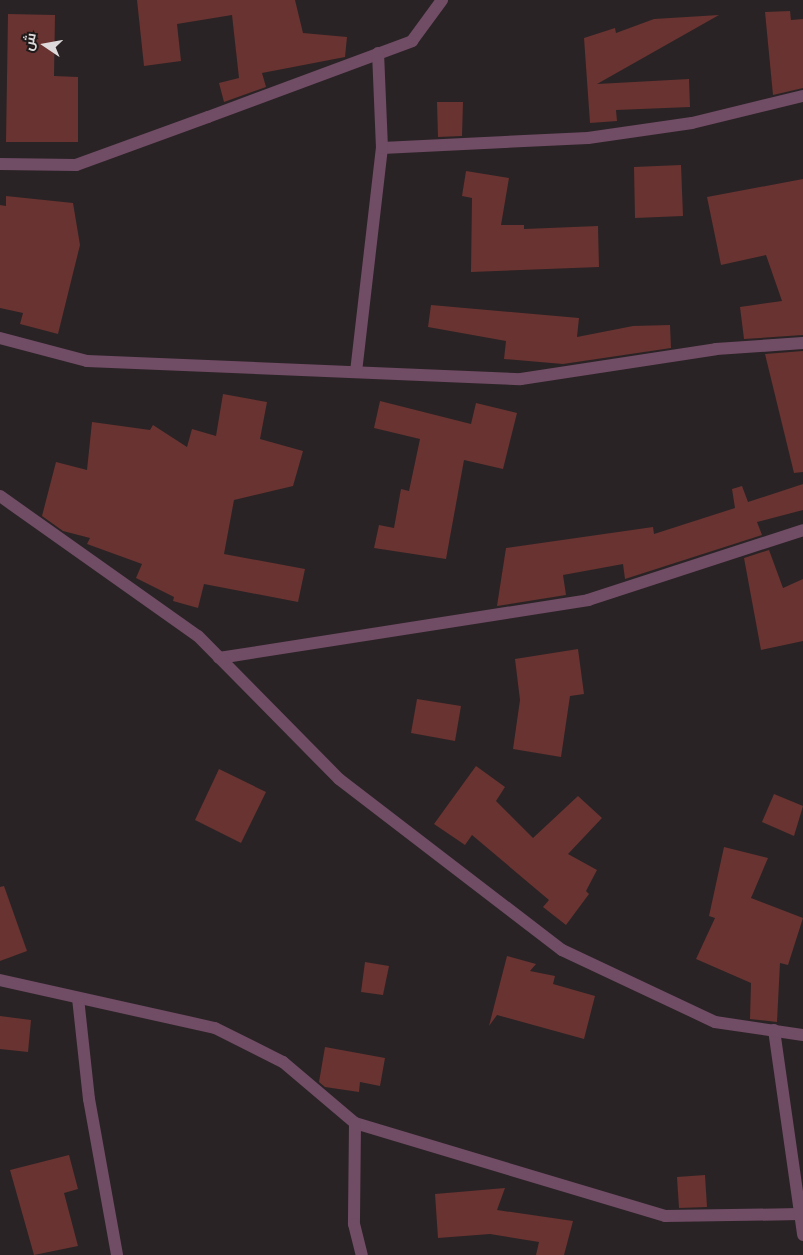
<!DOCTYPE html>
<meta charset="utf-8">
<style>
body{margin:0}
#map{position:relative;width:803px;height:1255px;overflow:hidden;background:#2a2325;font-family:"Varela Round",Cairo,sans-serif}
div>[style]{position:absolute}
.building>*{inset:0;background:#683330}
.minor>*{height:12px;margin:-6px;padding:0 6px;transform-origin:6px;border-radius:6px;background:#714c65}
.tertiary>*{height:12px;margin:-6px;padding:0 6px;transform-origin:6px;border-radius:6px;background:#714c65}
span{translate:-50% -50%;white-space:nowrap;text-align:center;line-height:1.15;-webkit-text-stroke:4.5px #201a1b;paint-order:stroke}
.north{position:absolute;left:20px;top:20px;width:50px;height:50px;-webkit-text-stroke:4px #201a1b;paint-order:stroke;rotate:282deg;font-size:14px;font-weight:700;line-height:20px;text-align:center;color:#ded9da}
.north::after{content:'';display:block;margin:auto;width:18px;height:22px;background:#ded9da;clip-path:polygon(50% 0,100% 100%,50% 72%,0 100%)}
</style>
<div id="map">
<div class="building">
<i style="clip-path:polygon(137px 0,295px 0,303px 33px,347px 37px,345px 57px,262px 73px,266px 87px,224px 102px,219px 83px,239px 78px,232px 15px,177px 24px,181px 61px,144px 66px)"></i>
<i style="clip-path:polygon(790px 11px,791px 20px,803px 19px,803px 88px,773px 95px,765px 12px)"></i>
<i style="clip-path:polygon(8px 14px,55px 15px,54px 76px,78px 77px,78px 142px,6px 142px)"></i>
<i style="clip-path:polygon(719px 15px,597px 84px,689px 79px,690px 107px,616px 110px,617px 121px,590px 123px,584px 38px,615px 28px,616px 33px,654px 19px)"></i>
<i style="clip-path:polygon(437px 102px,463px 102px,462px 136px,438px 137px)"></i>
<i style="clip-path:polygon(681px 165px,683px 216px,635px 218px,634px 167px)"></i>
<i style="clip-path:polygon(466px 171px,509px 178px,501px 225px,524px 225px,524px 229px,598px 226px,599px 267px,471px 272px,472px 198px,462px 196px)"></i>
<i style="clip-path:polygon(803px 179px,803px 335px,744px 339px,740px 307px,782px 301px,766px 255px,721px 265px,707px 197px)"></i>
<i style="clip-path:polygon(6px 196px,73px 203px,80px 245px,58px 334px,20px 324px,23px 313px,0 308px,0 205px,6px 206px)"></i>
<i style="clip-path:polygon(431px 305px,579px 318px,577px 337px,633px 326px,670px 325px,671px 348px,563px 364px,504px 359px,506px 341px,428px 327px)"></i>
<i style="clip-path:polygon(803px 351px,803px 472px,794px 473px,765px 354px)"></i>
<i style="clip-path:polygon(223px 394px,267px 402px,260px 439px,303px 451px,293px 486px,234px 500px,224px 554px,305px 569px,298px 602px,204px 584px,198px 608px,173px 601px,174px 597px,136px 578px,142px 564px,87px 544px,90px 538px,63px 531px,42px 516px,56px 462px,87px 470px,92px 422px,150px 430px,153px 425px,187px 447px,192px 429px,216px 436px)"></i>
<i style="clip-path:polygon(380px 401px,471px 424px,476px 403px,517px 413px,503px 469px,464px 460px,446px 559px,374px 548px,379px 525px,394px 528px,401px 489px,409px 491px,420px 439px,374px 428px)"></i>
<i style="clip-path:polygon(803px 484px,803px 510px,757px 522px,762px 535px,625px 579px,623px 564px,563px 575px,566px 595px,497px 606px,506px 548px,653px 527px,654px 534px,735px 508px,732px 489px,742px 486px,748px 502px)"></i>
<i style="clip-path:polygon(769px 550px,783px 588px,803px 579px,803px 641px,761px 650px,744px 558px)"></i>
<i style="clip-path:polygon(578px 649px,584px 694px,570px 696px,561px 757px,513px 749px,520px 700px,515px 659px)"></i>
<i style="clip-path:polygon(417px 699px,461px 706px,455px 741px,411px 733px)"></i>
<i style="clip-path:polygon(476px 766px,505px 787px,496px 801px,533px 838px,578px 796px,602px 818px,568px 854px,597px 870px,586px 891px,589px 894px,566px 925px,543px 907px,549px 900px,472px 835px,465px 845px,434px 824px)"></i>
<i style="clip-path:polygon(219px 769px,266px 792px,241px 843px,195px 820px)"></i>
<i style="clip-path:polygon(774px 794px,803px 806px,794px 836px,762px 822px)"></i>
<i style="clip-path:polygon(724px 847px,768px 858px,751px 898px,803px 918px,788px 965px,780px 963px,777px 1022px,750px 1019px,751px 983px,696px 959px,715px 918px,709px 916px)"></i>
<i style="clip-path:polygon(4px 886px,27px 951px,0 961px,0 887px)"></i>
<i style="clip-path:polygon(507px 956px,536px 964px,530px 971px,555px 976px,553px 984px,595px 996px,584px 1039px,497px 1015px,489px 1026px)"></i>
<i style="clip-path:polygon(365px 962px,389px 966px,383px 995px,361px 992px)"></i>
<i style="clip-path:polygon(0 1016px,31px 1020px,28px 1052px,0 1049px)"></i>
<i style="clip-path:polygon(325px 1047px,385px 1058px,380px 1086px,360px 1082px,359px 1092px,325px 1087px,319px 1082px)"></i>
<i style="clip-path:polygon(69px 1155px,78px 1189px,64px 1193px,78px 1246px,34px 1255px,10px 1170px)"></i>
<i style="clip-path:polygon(705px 1175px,707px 1207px,679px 1208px,677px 1177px)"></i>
<i style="clip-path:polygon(505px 1188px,497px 1210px,573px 1221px,564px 1255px,536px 1255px,539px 1242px,490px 1234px,438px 1238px,435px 1194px)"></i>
</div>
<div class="minor">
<i style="left:382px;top:148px;width:206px;rotate:-2.8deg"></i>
<i style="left:588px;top:138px;width:105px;rotate:-8.2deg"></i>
<i style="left:692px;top:123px;width:114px;rotate:-13.7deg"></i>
<i style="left:0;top:164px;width:76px;rotate:0.8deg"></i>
<i style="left:76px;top:165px;width:140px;rotate:-20deg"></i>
<i style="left:208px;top:117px;width:218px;rotate:-20.4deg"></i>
<i style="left:412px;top:41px;width:51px;rotate:-53.8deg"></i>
<i style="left:0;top:338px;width:90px;rotate:14.8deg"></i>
<i style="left:87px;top:361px;width:434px;rotate:2.4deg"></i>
<i style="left:521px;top:379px;width:197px;rotate:-8.7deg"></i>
<i style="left:716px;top:349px;width:87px;rotate:-3.9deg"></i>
<i style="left:356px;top:372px;width:226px;rotate:-83.4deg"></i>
<i style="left:382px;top:148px;width:95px;rotate:-92.4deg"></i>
<i style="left:219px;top:658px;width:374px;rotate:-8.9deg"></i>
<i style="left:588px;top:600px;width:226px;rotate:-18deg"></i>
<i style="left:0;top:980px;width:220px;rotate:12.6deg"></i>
<i style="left:215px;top:1028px;width:76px;rotate:26.6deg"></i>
<i style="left:283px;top:1062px;width:94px;rotate:40.3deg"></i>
<i style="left:355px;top:1123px;width:324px;rotate:16.7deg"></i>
<i style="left:665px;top:1216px;width:135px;rotate:-0.8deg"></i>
<i style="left:78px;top:998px;width:102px;rotate:83.8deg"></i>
<i style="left:89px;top:1099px;width:158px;rotate:79.8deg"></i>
<i style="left:774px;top:1030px;width:207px;rotate:81.9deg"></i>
<i style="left:355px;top:1123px;width:101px;rotate:90.6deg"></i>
<i style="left:354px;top:1224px;width:32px;rotate:76deg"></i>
</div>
<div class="tertiary">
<i style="left:0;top:496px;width:242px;rotate:35.3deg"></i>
<i style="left:198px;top:636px;width:201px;rotate:45.4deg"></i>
<i style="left:339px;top:779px;width:281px;rotate:37.5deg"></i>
<i style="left:562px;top:950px;width:169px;rotate:25.2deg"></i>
<i style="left:715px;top:1022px;width:89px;rotate:8.4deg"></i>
</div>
<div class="north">ش</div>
</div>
